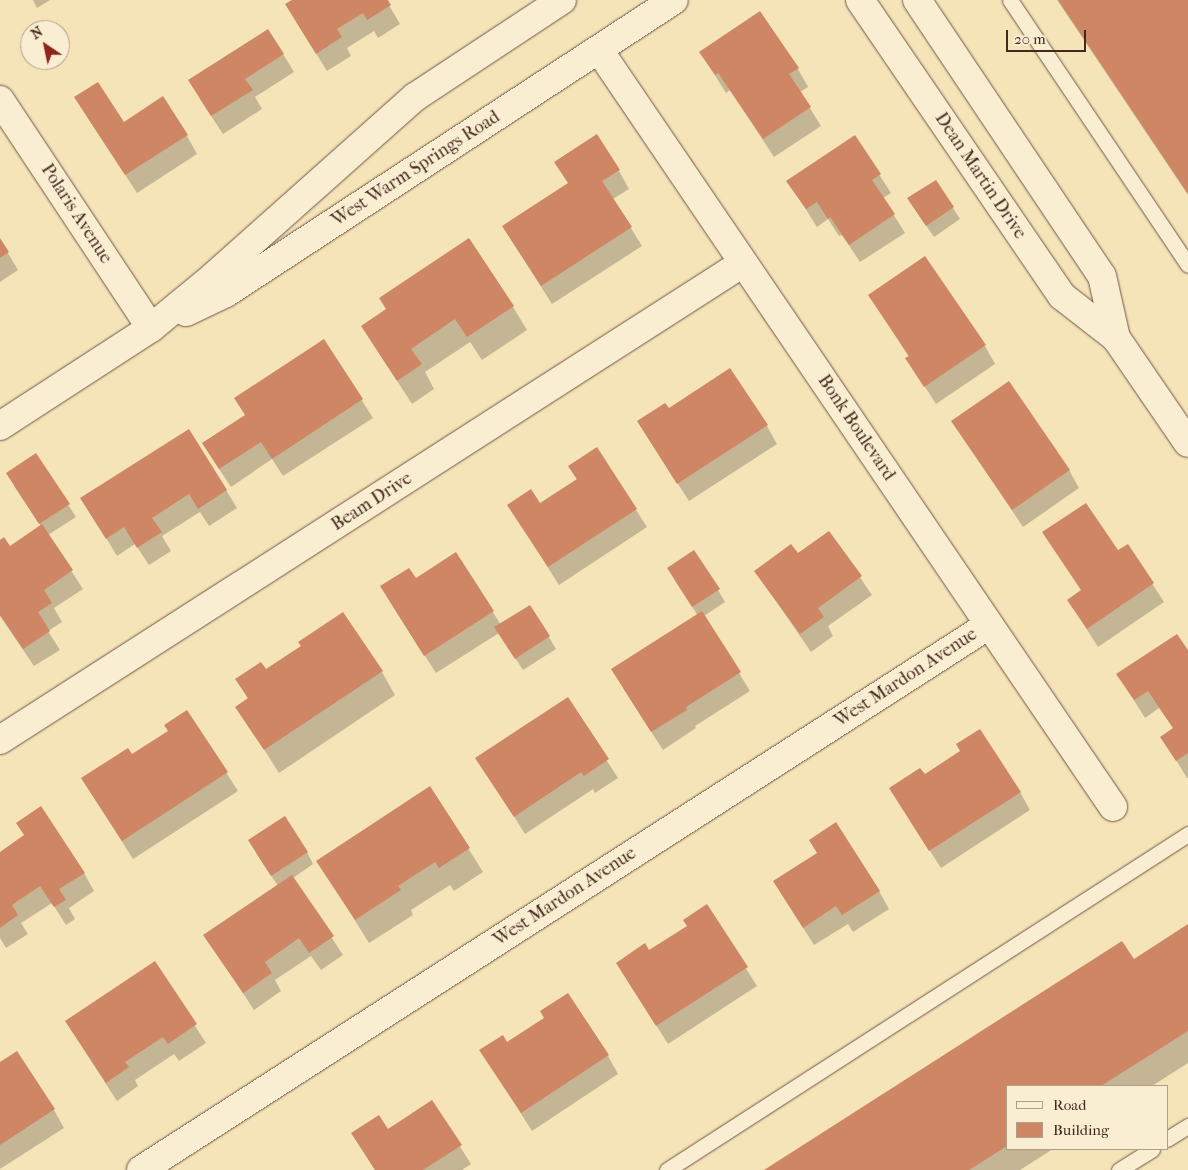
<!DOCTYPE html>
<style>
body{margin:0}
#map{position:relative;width:1188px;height:1170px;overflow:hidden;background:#f6e4b9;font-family:"IM FELL French Canon",serif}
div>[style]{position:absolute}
.shadow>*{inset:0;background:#0003}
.building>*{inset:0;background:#cf8665}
.roads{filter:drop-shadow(0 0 1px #705745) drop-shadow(0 0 1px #705745)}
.service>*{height:15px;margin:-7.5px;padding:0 7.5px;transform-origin:7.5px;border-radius:7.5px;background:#f9edd2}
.minor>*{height:28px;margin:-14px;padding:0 14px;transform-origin:14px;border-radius:14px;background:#f9edd2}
.secondary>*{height:28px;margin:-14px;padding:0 14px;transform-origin:14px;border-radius:14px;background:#f9edd2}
span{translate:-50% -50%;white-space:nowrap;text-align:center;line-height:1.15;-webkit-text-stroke:4px #f9edd2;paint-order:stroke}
.street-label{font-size:18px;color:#44281e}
.legend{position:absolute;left:1006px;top:1085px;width:162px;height:65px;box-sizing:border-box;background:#f9edd2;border:1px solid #b19e8a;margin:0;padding:6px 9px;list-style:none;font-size:15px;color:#44281e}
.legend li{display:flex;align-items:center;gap:10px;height:25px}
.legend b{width:25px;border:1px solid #b19e8a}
.north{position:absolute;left:20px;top:20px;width:50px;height:50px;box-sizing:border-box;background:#f9edd2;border:1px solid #b19e8a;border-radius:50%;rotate:326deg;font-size:14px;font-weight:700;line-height:20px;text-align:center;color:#44281e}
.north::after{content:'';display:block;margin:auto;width:18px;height:22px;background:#8f2418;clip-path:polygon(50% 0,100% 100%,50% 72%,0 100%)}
.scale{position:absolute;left:1006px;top:30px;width:80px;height:22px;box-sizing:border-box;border:2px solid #44281e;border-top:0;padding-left:6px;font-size:15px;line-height:18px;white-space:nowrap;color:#44281e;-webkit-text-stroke:4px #f9edd2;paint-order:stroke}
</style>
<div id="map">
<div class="shadow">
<i style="clip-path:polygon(33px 0,50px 0,37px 8px)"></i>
<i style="clip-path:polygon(294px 0,386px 0,400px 24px,378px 38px,374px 31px,347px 48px,351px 56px,327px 71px,297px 23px)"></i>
<i style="clip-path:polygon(1057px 0,1188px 0,1188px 195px)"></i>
<i style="clip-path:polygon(701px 53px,798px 69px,808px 87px,800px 92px,821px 126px,774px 157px,730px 90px,726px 93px)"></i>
<i style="clip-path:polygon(283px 54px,294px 72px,255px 97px,262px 109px,223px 134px,200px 99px)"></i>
<i style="clip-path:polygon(86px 115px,187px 136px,197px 154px,137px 193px)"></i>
<i style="clip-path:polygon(855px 137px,891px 193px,883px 198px,905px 233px,860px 262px,842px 235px,839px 236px,828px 219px,817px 227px,788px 181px)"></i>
<i style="clip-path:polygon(619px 171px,629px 189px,613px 199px,642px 246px,552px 304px,503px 227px)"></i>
<i style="clip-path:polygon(953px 208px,960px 219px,934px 237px,916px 211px)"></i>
<i style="clip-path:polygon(0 240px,18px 270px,0 282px)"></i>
<i style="clip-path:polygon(869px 295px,985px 346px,995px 364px,936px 404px,907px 359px,909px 357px)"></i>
<i style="clip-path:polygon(513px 307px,527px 330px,482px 360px,470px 342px,425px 372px,434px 389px,412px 404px,362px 326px)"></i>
<i style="clip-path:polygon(324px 341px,373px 418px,283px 476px,272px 459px,231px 487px,214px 461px,246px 416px)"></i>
<i style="clip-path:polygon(638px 422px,767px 426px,777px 444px,689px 501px)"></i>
<i style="clip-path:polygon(953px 422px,1069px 470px,1079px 488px,1023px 527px)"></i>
<i style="clip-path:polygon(597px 449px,647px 527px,559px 585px,508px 505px,540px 505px,577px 480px,569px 467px)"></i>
<i style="clip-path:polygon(36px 455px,76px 517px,48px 535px,83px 589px,54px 608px,62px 622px,48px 631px,60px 650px,34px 666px,0 616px,0 541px,9px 548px,41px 526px,14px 486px)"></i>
<i style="clip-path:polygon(226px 490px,237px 508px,209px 526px,200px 512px,162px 536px,171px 551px,149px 565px,135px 544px,117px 556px,82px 498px)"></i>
<i style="clip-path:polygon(829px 532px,872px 595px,828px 626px,833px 636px,811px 652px,756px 572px,798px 555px)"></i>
<i style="clip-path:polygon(1044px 533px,1118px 552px,1127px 545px,1164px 602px,1098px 647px,1068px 600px,1082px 591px)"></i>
<i style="clip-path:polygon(456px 554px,501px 625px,530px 606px,556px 649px,523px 670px,499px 633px,436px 673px,392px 605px,415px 580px)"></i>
<i style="clip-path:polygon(675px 580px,718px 590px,725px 602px,704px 616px,750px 691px,695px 726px,696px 728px,663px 750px,623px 688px,698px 616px)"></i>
<i style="clip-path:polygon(1188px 652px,1188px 778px,1187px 778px,1162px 737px,1174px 729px,1159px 708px,1145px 718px,1118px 675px)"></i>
<i style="clip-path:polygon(265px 671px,382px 672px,395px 695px,279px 773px,237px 707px,248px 699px,237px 679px)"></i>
<i style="clip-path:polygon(567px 699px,618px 778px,595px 793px,593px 789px,525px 834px,477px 758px)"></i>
<i style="clip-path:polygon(187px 712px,238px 791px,133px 859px,82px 779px,131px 756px,169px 731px)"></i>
<i style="clip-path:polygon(924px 776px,1020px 792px,1030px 810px,941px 868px,901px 806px)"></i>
<i style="clip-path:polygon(430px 788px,483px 872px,454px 891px,450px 885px,411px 910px,413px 915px,369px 943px,318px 861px)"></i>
<i style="clip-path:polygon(307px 852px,313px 864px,293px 878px,343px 955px,321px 970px,311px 956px,275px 980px,281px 991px,254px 1010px,205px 935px,278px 886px,256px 853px)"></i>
<i style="clip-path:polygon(0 853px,84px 873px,94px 891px,69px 908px,75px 919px,66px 925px,52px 903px,21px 923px,28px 934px,6px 948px,0 938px)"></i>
<i style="clip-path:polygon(774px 882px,879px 891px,889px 909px,853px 932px,848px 924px,814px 945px)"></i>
<i style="clip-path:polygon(707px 906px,757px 986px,668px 1044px,628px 981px,649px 952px,688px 927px)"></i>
<i style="clip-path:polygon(1188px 925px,1188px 1063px,1152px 1086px,1007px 1086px,1007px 1149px,1053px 1149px,1020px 1170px,766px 1170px,1134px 961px)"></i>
<i style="clip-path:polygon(155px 963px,206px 1043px,179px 1061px,174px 1054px,135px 1080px,138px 1086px,117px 1101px,66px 1022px)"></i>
<i style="clip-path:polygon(507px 1044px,608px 1056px,618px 1074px,532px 1131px,481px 1051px)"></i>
<i style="clip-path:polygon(0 1064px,54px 1110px,64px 1128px,0 1169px)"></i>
<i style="clip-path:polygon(432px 1102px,471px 1164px,462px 1170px,375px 1170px,352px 1133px,388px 1130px)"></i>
</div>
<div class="building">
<i style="clip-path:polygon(292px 0,388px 0,391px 5px,367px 20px,363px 13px,337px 29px,342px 37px,316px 54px,285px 4px)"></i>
<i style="clip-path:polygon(1058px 0,1188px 0,1188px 194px)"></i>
<i style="clip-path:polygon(760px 11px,799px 68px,789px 74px,811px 107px,763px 139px,718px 73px,715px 75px,699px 52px)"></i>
<i style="clip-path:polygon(268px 29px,284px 54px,245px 79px,253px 90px,211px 116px,188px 80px)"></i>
<i style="clip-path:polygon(98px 82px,124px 122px,163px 96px,188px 135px,125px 175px,74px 97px)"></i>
<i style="clip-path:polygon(597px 134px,620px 170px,602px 181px,632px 227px,541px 286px,502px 226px,568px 183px,554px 162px)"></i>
<i style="clip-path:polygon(855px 135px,881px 174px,872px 180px,895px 214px,849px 245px,830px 217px,828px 219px,817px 202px,806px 209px,786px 181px)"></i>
<i style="clip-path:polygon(936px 180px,954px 207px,926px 226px,907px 198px)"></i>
<i style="clip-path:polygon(0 238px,9px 252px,0 258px)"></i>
<i style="clip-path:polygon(469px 238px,514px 306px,467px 337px,455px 319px,411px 349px,422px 364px,397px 381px,361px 326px,386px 309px,379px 298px)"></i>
<i style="clip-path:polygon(925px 256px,986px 345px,924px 387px,905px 358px,909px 356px,868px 295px)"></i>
<i style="clip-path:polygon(324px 339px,363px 399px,272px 459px,261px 442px,219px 469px,202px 443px,245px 415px,234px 398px)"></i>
<i style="clip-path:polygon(730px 368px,768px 425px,677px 484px,637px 421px,665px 403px,669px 408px)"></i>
<i style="clip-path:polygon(1009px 381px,1070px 470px,1012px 510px,951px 421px)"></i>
<i style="clip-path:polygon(189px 429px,227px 490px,198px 509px,189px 494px,152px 518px,162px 532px,137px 548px,124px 527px,106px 539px,80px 498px)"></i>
<i style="clip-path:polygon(597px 447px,637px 509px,548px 567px,507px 505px,531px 489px,540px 503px,577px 479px,568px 466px)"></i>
<i style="clip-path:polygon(36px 453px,70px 504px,39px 524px,6px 473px)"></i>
<i style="clip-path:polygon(1086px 503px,1118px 550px,1128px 544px,1154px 583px,1087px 629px,1067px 600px,1081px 590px,1042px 532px)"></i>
<i style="clip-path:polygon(42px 524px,73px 570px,44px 590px,52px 603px,38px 612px,50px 631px,23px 649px,0 615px,0 540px,4px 537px,10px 546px)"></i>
<i style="clip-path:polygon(829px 531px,862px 576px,818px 608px,824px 617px,800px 634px,754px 571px,791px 544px,798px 553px)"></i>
<i style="clip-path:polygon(694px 550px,720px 589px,692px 607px,667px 568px)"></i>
<i style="clip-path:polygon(456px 552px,494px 611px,424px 656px,380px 586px,409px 568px,416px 578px)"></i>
<i style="clip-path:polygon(530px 605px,550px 636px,515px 659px,494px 627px)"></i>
<i style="clip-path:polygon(702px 611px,741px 672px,686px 707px,687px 710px,651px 732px,611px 669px)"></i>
<i style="clip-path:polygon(343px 612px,383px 671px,264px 750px,235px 707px,248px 698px,235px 679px,261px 662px,266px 669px,301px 646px,298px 642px)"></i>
<i style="clip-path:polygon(1177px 634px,1188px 650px,1188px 753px,1176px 761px,1160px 737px,1173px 728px,1148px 691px,1134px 700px,1116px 674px)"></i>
<i style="clip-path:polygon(568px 697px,609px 759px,584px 776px,581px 772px,514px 817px,475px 758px)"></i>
<i style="clip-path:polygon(187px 710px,228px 772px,122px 841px,81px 778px,128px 748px,132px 754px,168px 731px,164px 725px)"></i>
<i style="clip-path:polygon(980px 729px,1021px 792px,929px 851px,889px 788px,920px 768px,925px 774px,960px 751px,956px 744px)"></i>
<i style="clip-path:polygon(430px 786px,470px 848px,439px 868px,435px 862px,398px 886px,401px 890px,355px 920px,316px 861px)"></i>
<i style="clip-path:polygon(41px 806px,85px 873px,59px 889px,66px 900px,54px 907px,40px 886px,12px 905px,18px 915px,0 928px,0 852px,24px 835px,16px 823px)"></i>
<i style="clip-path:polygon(285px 816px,308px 852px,271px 876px,248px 840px)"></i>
<i style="clip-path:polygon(836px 822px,880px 891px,842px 915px,836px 906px,803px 928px,773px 881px,817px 853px,809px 840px)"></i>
<i style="clip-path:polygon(292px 875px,334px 936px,309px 953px,299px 938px,265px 962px,272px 973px,243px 993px,203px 935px)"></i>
<i style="clip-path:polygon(707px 904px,748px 967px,656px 1026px,616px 963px,645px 943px,649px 950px,687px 926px,683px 920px)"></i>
<i style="clip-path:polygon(1188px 924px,1188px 1031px,1101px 1086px,1007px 1086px,1007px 1146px,969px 1170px,764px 1170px,1122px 941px,1134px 959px)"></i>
<i style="clip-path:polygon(155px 961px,197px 1024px,168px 1044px,163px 1037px,125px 1062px,129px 1067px,106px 1083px,65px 1021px)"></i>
<i style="clip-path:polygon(568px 993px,609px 1055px,521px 1113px,479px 1050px,503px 1035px,507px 1042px,544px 1018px,540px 1011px)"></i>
<i style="clip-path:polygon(17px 1051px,55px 1109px,0 1145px,0 1062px)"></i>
<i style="clip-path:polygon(432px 1100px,462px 1145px,423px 1170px,375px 1170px,351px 1133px,379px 1115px,388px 1129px)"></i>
</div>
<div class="roads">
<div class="service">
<i style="left:1010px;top:0;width:319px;rotate:56.1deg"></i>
<i style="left:1167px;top:1139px;width:25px;rotate:-32deg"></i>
<i style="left:667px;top:1170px;width:620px;rotate:-32.82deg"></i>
<i style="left:1119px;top:1170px;width:39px;rotate:-32deg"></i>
</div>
<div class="minor">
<i style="left:599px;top:50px;width:915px;rotate:55.82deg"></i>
<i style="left:0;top:100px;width:273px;rotate:56.5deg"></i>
<i style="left:0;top:740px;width:883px;rotate:-32.7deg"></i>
<i style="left:141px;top:1170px;width:1008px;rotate:-32.73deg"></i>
</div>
<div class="secondary">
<i style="left:860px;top:0;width:358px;rotate:55.7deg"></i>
<i style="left:1062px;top:296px;width:68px;rotate:37.9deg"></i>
<i style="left:1116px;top:338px;width:127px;rotate:55.6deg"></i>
<i style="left:917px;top:0;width:332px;rotate:56.2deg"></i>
<i style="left:1102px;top:276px;width:64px;rotate:77.3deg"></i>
<i style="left:186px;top:312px;width:44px;rotate:-25.4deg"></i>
<i style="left:226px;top:293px;width:535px;rotate:-33.19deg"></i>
<i style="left:0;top:426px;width:180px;rotate:-33deg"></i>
<i style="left:151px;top:328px;width:82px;rotate:-39.5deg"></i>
<i style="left:214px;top:276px;width:269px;rotate:-41.7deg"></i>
<i style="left:415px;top:97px;width:176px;rotate:-33.4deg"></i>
</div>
</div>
<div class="street-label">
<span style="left:416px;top:169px;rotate:-33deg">West Warm Springs Road</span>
<span style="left:980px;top:176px;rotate:56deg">Dean Martin Drive</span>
<span style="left:76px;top:214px;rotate:57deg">Polaris Avenue</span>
<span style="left:856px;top:428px;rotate:56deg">Bonk Boulevard</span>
<span style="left:372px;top:502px;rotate:-33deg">Beam Drive</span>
<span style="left:906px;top:678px;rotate:-33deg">West Mardon Avenue</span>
<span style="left:565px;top:897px;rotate:-33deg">West Mardon Avenue</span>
</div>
<ul class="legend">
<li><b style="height:6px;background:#f9edd2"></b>Road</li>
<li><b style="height:14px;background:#cf8665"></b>Building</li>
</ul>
<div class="north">N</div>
<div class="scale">20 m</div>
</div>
